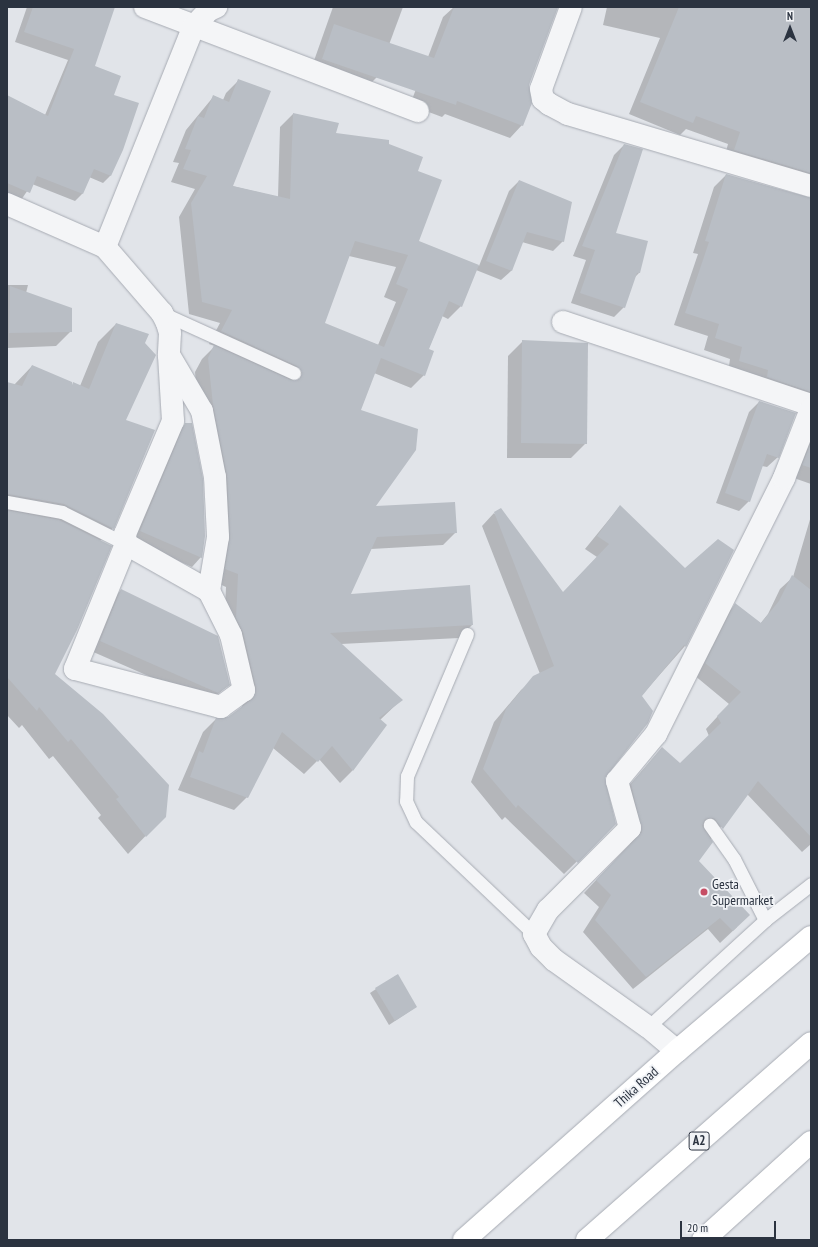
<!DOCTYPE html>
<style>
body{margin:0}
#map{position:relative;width:818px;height:1247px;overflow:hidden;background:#e1e4e9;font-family:"PT Sans Narrow",sans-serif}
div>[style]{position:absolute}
.shadow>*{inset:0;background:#0003}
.building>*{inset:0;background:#b9bec5}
.roads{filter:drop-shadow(0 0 1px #a7abb3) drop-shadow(0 0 1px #a7abb3)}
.service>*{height:13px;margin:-6.5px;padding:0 6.5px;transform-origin:6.5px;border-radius:6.5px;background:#f4f5f7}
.minor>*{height:22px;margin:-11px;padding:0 11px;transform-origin:11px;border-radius:11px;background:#f4f5f7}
.secondary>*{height:22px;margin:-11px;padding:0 11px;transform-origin:11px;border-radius:11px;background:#fff}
.trunk>*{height:22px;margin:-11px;padding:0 11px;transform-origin:11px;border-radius:11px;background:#fff}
.dots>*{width:11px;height:11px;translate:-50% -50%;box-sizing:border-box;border:2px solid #f1f3f6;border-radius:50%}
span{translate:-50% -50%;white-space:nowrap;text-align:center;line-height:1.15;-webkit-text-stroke:3.5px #f1f3f6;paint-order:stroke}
.shield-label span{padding:1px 3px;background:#f1f3f6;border:1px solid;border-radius:3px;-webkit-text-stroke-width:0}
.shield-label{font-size:13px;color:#2b3340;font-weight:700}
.poi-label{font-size:14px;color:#2b3340}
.left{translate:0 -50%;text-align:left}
.street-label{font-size:14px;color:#2b3340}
.frame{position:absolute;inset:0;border:8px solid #2b3340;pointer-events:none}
.north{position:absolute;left:770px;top:8px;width:40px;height:40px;-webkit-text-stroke:3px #f1f3f6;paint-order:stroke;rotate:0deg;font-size:11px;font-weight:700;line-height:16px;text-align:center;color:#2b3340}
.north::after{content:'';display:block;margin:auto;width:14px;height:18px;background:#2b3340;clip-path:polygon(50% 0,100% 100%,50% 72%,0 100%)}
.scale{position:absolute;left:680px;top:1221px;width:96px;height:18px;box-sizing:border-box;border:2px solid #2b3340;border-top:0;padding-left:5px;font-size:12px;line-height:14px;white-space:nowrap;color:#2b3340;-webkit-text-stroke:3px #f1f3f6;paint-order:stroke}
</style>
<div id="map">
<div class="shadow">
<i style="clip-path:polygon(27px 7px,90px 7px,94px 67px,113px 96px,122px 150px,110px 176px,103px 183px,89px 177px,82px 194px,75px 201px,32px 184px,21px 200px,7px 194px,7px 96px,45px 115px,68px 60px,15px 42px)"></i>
<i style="clip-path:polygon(333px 7px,403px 7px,377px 77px,364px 90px,310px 72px)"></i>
<i style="clip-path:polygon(454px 7px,560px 7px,556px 8px,528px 85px,522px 125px,510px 138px,445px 114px,442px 117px,410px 105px,443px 17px)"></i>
<i style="clip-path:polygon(607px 7px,811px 7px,811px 195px,723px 162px,728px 144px,686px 129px,680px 135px,629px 114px,660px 38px,603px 25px)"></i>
<i style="clip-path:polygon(evenodd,239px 80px,232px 186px,278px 197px,280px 127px,293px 114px,335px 134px,387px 145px,417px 172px,417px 241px,479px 266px,509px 191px,519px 181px,563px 241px,553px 251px,522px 242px,511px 271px,501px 280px,476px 270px,461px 306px,448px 319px,442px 316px,428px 350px,424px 375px,411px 388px,374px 373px,360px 410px,374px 507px,456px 532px,443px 545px,371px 549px,349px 595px,472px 625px,459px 638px,341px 644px,401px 700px,380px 720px,385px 725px,352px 771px,340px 783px,319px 759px,304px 774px,273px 748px,247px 797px,234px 810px,178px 790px,203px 732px,216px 719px,229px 718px,241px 709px,244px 701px,224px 631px,226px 587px,213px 581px,195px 372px,202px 359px,215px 346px,209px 344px,220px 323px,189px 314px,179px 217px,195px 189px,171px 182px,179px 163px,173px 162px,186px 130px,214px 96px,223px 100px,226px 93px,239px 80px,349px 256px,396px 267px,384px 297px,396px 302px,378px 345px,323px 324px,349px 256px)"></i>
<i style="clip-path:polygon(624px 145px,615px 234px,639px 273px,634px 278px,624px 307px,614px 317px,571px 303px,586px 260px,573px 256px,614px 155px)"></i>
<i style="clip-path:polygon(726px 175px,811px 198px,811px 414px,728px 373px,730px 359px,704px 350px,708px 336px,674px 325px,698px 254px,693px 253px,714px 187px)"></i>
<i style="clip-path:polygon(7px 285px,28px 285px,26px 293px,71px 331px,56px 346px,7px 348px)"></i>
<i style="clip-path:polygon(116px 324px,144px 343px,125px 420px,113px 528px,100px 541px,54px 674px,165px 816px,128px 854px,98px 818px,101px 815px,53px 756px,49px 759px,22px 725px,19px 728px,7px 715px,7px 383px,14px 385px,32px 366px,71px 386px,80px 386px,98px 342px)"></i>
<i style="clip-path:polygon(523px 341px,586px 443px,571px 458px,507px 458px,508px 356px)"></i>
<i style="clip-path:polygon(759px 402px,778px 457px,767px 467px,762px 466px,749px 501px,739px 511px,716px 503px,749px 412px)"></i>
<i style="clip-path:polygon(186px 424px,201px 557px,192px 567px,131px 540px,176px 433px)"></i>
<i style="clip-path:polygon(811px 426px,811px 484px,791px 477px)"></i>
<i style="clip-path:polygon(620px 506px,685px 570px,733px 550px,685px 646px,641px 696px,604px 778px,615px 824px,564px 874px,505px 817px,502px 820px,471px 782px,494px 722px,521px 690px,540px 674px,482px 526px,494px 513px,563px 593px,597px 557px,585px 549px)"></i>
<i style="clip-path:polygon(811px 516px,811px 844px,802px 852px,747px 794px,710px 840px,698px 861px,737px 927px,720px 943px,708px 929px,633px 989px,583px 932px,599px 907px,584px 893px,630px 844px,619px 797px,662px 748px,680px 765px,709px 736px,706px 729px,729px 704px,694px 675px,723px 617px,735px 605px,760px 624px,768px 614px,780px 589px,793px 577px)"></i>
<i style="clip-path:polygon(121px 590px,229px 685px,208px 702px,91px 651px,112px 600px)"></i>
<i style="clip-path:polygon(397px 975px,416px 1007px,389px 1025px,370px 993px)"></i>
</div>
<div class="building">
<i style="clip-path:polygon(33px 7px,115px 7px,95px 66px,121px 76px,114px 95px,139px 103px,123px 150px,111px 176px,94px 169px,83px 194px,37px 176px,30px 193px,7px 183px,7px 95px,48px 116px,74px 49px,24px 32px)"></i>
<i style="clip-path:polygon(454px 7px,558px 7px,529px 85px,532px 103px,523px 126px,457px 101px,456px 105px,322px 59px,334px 24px,434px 58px)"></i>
<i style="clip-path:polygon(679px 7px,811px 7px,811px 173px,734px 150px,740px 132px,696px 116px,693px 123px,640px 102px)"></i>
<i style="clip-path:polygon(evenodd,238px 79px,271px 91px,233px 186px,290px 199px,293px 113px,339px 123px,336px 133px,389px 140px,389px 144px,423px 157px,418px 171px,442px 180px,419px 241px,479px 265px,462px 307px,449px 301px,429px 349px,434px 351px,425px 376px,381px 358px,361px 410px,418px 429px,416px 450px,376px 506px,455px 502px,457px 533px,377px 537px,351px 594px,470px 585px,473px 625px,330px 633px,403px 700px,379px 718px,387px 725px,353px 771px,332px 746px,318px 762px,282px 732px,248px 798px,190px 777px,199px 751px,203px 753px,216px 718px,228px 717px,251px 700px,256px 688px,243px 632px,236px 618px,238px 574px,225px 569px,230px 537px,227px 476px,213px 405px,208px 358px,214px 345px,291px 380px,299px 379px,302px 373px,297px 366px,221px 331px,232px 310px,202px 302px,191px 203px,207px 176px,183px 169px,191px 150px,185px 149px,198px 116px,204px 118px,213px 95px,229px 102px,238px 79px,355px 241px,408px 255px,396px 284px,408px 289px,384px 347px,325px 323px,355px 241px)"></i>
<i style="clip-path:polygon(624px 144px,643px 149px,616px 233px,648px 241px,640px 273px,637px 273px,625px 308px,580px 293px,595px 250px,582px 246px)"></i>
<i style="clip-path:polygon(726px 174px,811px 198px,811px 392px,767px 377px,768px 370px,739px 361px,742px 347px,715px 338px,719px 324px,685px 313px,709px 242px,705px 241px)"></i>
<i style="clip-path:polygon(519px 180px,572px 202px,564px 242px,527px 232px,512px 271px,486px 261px)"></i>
<i style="clip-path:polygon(10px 286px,72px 308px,72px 332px,9px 333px)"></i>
<i style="clip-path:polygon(116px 323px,149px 334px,145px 343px,156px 355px,126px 420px,155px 430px,114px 529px,64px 504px,7px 494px,7px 382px,22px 386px,32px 365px,72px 382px,72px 385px,73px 382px,89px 389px)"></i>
<i style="clip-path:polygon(522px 340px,588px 343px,587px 444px,521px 443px)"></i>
<i style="clip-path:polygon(759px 401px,796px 413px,779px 458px,767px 454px,750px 502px,725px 493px)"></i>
<i style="clip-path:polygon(185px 423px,192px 423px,203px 479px,205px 536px,202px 558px,140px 531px)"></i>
<i style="clip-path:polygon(811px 443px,811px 468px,802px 465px)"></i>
<i style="clip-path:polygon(620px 505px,685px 568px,718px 539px,734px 550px,686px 647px,684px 645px,642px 696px,653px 711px,648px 723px,605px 778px,616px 824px,578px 863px,518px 805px,516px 808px,483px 769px,506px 709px,533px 676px,554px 666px,494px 512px,501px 508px,563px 592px,609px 544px,597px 536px)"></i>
<i style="clip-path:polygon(7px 510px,59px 520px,112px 546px,77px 630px,55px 674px,103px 714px,169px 785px,166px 817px,146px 837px,116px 799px,119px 797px,71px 739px,68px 742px,39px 707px,37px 711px,7px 677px)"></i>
<i style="clip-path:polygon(792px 575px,811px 590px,811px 837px,758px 781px,723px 829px,714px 818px,705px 819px,702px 826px,713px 842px,699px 861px,750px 915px,733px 931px,720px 918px,646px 977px,595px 920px,611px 895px,596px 880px,642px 832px,631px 784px,662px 747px,680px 763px,721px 723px,717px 716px,741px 692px,705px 663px,735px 603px,761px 623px,779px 601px)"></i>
<i style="clip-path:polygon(121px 589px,218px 636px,230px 685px,218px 693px,100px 641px)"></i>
<i style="clip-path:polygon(398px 974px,417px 1007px,395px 1021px,375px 988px)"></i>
</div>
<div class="roads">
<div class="service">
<i style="left:162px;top:313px;width:145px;rotate:24.4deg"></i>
<i style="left:7px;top:502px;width:56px;rotate:10.3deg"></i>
<i style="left:62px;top:512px;width:72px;rotate:26.6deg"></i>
<i style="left:467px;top:634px;width:154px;rotate:112.9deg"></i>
<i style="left:407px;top:776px;width:25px;rotate:92deg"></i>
<i style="left:406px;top:801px;width:23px;rotate:65deg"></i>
<i style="left:416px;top:822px;width:163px;rotate:43.5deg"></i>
<i style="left:765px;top:920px;width:58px;rotate:-38deg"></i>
<i style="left:648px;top:1027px;width:159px;rotate:-42.4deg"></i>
<i style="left:765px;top:920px;width:68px;rotate:-116.9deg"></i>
<i style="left:734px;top:859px;width:42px;rotate:-125.2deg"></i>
</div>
<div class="minor">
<i style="left:145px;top:7px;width:292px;rotate:20.9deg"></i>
<i style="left:571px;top:7px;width:87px;rotate:110.1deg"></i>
<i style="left:541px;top:89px;width:10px;rotate:79deg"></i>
<i style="left:543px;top:99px;width:8px;rotate:40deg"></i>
<i style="left:549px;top:104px;width:21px;rotate:28deg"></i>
<i style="left:568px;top:114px;width:253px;rotate:16.5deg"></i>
<i style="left:7px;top:204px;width:107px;rotate:23.7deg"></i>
<i style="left:105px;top:247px;width:87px;rotate:49.2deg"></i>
<i style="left:162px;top:313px;width:11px;rotate:63deg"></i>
<i style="left:167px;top:323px;width:10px;rotate:73deg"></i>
<i style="left:170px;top:333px;width:22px;rotate:93deg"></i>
<i style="left:169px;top:355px;width:65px;rotate:59.5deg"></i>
<i style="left:202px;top:411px;width:67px;rotate:78.9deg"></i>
<i style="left:215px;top:477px;width:60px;rotate:87.1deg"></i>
<i style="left:218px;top:537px;width:55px;rotate:99.5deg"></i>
<i style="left:209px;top:591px;width:49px;rotate:63.4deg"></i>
<i style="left:231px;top:635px;width:57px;rotate:76.7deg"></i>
<i style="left:244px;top:690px;width:29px;rotate:144deg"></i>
<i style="left:221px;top:707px;width:151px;rotate:-165.4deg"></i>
<i style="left:75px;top:669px;width:135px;rotate:-67.8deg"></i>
<i style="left:126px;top:544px;width:10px;rotate:-96deg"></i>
<i style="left:125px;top:534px;width:123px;rotate:-67deg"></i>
<i style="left:173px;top:421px;width:66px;rotate:-93.5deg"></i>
<i style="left:105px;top:247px;width:238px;rotate:-68.1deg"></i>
<i style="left:194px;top:26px;width:22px;rotate:-47deg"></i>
<i style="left:209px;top:10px;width:8px;rotate:-23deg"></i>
<i style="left:563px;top:322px;width:262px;rotate:18.5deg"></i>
<i style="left:126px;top:544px;width:95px;rotate:29.5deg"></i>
<i style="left:677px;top:1051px;width:38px;rotate:-140deg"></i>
<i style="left:648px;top:1027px;width:115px;rotate:-144.5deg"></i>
<i style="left:554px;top:960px;width:18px;rotate:-135deg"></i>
<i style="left:541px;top:947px;width:15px;rotate:-118deg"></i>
<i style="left:534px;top:934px;width:28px;rotate:-60deg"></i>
<i style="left:548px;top:910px;width:116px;rotate:-45deg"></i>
<i style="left:630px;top:828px;width:49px;rotate:-105.5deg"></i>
<i style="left:617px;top:781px;width:61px;rotate:-50.3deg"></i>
<i style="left:656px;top:734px;width:286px;rotate:-63.4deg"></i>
<i style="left:784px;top:478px;width:74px;rotate:-68.6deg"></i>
</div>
<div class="secondary">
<i style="left:464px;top:1240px;width:285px;rotate:-41.6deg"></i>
<i style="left:677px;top:1051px;width:176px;rotate:-40.4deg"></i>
</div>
<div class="trunk">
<i style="left:587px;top:1240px;width:298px;rotate:-41.3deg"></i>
<i style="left:703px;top:1240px;width:146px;rotate:-42.2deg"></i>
</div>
</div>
<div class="dots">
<i style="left:704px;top:892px;background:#c64e65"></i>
</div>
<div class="shield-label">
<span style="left:699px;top:1141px">A2</span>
</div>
<div class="poi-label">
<span class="left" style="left:712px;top:892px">Gesta<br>Supermarket</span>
</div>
<div class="street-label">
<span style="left:636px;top:1087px;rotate:-42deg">Thika Road</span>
</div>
<div class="frame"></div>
<div class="north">N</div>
<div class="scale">20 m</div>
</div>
